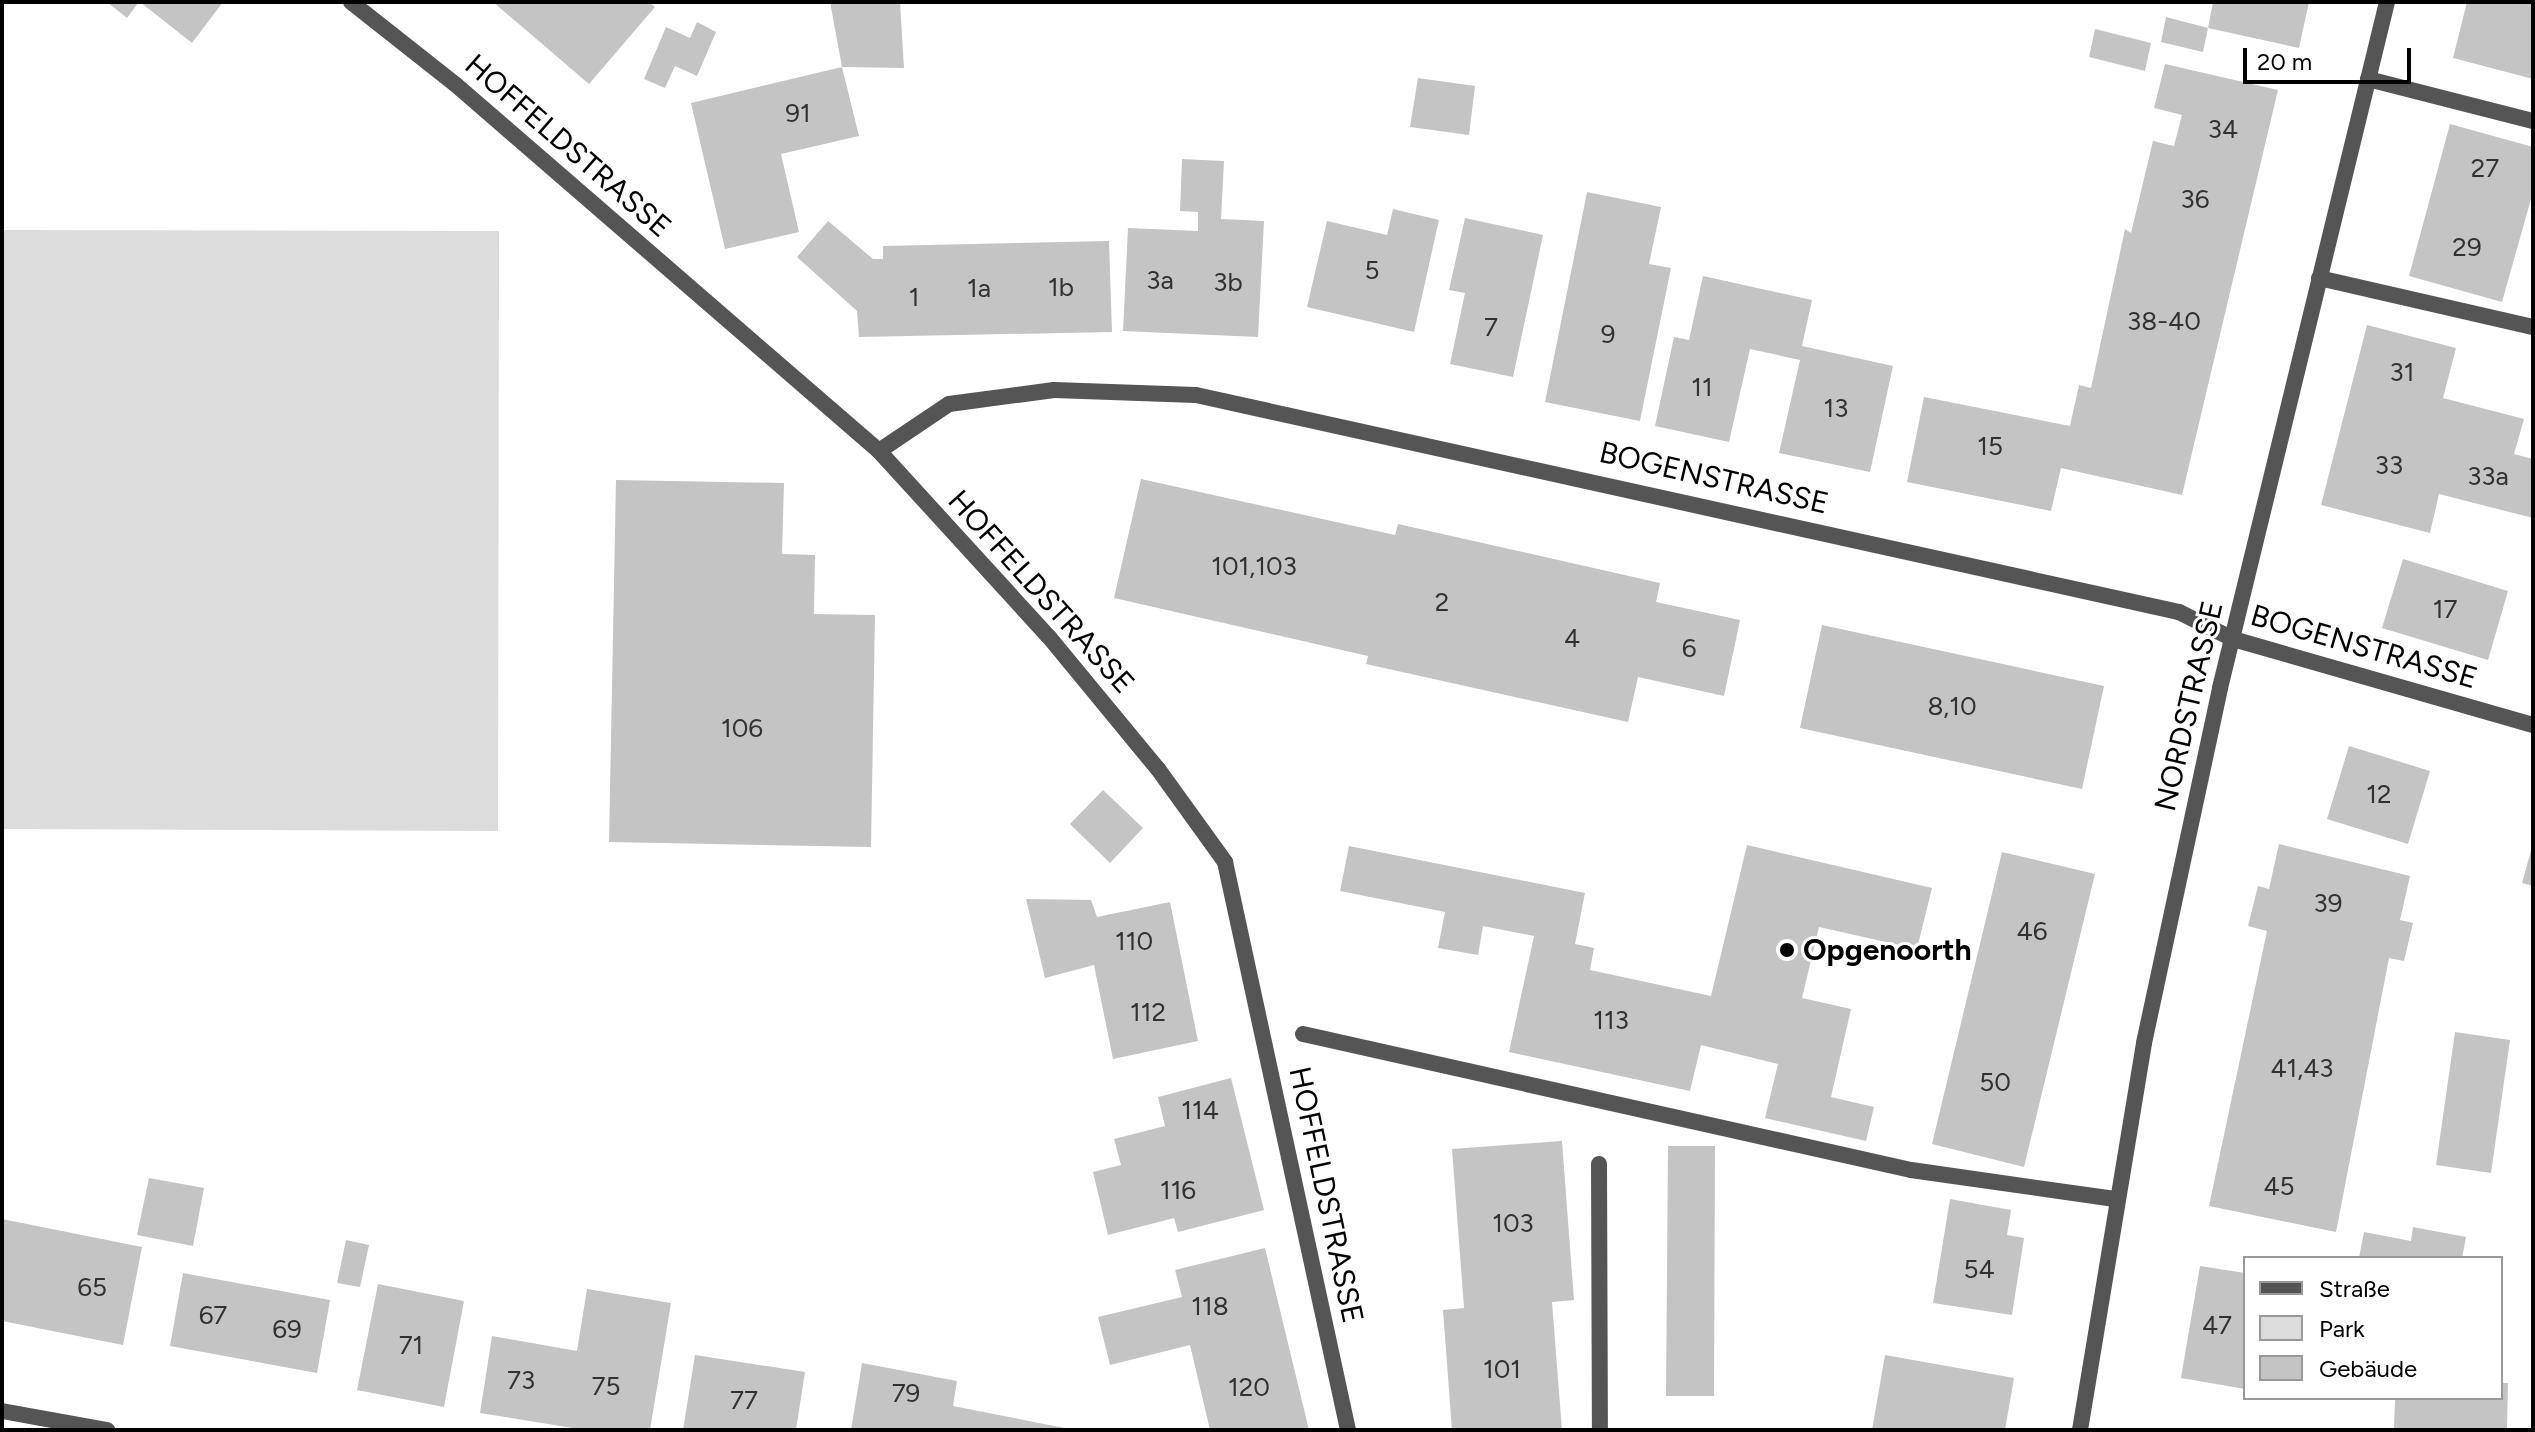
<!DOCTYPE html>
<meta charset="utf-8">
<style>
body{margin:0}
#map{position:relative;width:2535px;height:1432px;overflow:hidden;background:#fff;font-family:Figtree,sans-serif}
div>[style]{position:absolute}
.green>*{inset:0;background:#dcdcdc}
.building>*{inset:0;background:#c4c4c4}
.lane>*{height:16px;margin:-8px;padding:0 8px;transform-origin:8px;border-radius:8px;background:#555}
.street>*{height:16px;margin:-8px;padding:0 8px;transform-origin:8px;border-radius:8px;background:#555}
.dots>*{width:22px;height:22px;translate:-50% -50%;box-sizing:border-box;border:4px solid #fff;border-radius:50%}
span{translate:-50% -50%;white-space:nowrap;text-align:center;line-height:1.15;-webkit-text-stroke:6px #fff;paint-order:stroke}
.number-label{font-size:26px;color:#313131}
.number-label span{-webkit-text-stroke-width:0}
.street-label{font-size:30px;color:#000}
.poi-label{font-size:30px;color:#000;font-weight:700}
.left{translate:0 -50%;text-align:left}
.frame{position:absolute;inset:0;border:4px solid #000;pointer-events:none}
.legend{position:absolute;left:2243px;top:1256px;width:260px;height:144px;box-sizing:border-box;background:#fff;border:2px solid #999;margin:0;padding:10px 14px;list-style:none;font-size:24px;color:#000}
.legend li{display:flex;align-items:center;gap:16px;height:40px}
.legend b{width:40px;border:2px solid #999}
.scale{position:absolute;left:2243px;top:48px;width:168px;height:36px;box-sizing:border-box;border:4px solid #000;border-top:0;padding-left:10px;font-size:24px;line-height:28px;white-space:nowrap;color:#000;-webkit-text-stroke:6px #fff;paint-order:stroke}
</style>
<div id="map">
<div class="green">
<i style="clip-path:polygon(2px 230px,499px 231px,498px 831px,2px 829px)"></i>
</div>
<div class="building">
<i style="clip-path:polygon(107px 2px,139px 2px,127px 18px)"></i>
<i style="clip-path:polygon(140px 2px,223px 2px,192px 43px)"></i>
<i style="clip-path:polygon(493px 2px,649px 2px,655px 7px,589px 84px)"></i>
<i style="clip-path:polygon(830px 2px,900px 2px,904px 68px,842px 67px,859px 136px,781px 154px,799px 232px,725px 249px,691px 103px,842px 67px)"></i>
<i style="clip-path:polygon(2213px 2px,2309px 2px,2299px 48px,2208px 28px)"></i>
<i style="clip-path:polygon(2467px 2px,2533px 2px,2533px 79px,2453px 58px)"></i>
<i style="clip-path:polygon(2166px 17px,2208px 28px,2203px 52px,2161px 42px)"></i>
<i style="clip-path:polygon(697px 22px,716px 32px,697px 76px,675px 66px,665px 88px,644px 79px,666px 27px,690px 38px)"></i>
<i style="clip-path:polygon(2095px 29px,2151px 43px,2145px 71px,2089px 57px)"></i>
<i style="clip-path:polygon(2165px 64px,2278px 90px,2182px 495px,2061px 468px,2051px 511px,1907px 482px,1924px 397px,2070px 426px,2079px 385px,2091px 388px,2125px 229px,2131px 233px,2153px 141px,2174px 146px,2182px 115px,2154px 108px)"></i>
<i style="clip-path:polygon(1418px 78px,1475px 86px,1469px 135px,1410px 127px)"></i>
<i style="clip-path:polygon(2450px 124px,2533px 147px,2533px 192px,2502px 302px,2409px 276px)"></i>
<i style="clip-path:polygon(1182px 159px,1224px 161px,1221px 219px,1264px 221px,1258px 337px,1123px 331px,1128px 228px,1198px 231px,1198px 212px,1180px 211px)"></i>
<i style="clip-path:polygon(1587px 192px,1661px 207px,1649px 264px,1671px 268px,1640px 421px,1545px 402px)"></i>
<i style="clip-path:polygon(1393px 209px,1439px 220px,1414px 332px,1307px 307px,1327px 221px,1387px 235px)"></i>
<i style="clip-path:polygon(1465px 218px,1543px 235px,1513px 377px,1450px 364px,1465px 293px,1449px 290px)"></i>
<i style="clip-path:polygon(828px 221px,873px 259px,883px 259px,883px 246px,1109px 241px,1112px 332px,859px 337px,857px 311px,797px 257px)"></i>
<i style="clip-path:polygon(1703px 276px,1812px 300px,1802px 346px,1893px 366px,1870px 472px,1779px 453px,1800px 360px,1750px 349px,1729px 442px,1655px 426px,1674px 337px,1689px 340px)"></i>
<i style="clip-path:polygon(2367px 325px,2456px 348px,2443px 398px,2524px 419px,2514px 454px,2533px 459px,2533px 518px,2439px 494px,2430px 533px,2321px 505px)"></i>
<i style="clip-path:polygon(1141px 479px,1395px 535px,1398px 524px,1660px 583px,1656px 602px,1740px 620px,1724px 696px,1638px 677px,1628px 722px,1366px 664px,1368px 656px,1114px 598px)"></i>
<i style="clip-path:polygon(616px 480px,784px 483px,782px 554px,815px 555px,814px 614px,875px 615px,871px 847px,609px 842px)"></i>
<i style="clip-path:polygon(2403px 559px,2508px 591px,2488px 660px,2382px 628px)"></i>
<i style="clip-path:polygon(1822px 625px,2104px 686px,2082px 789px,1800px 728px)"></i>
<i style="clip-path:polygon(2349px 746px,2430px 771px,2408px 844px,2327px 819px)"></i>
<i style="clip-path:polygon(1103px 790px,1143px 828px,1110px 863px,1070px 824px)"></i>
<i style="clip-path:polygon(2279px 844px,2410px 876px,2400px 920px,2413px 923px,2404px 961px,2389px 958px,2336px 1232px,2209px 1206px,2267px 931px,2248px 926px,2258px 886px,2269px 889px)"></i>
<i style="clip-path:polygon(1747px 845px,1932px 888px,1917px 949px,1819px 927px,1802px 998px,1851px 1009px,1831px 1097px,1874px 1107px,1866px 1141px,1765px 1118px,1778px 1064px,1701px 1045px,1690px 1091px,1509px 1052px,1534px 936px,1483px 926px,1478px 955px,1438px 948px,1445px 912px,1340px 891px,1349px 846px,1585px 893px,1575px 944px,1594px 948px,1590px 970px,1711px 996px)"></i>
<i style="clip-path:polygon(2532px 847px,2533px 847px,2533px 886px,2522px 883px)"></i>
<i style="clip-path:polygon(2002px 852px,2095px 874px,2024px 1167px,1932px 1144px)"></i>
<i style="clip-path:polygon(1026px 899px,1091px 900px,1097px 917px,1170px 902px,1198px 1041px,1113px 1059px,1094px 965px,1045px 978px)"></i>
<i style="clip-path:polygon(2455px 1032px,2510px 1040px,2491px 1173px,2436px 1165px)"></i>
<i style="clip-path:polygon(1231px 1078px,1264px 1210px,1178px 1232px,1174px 1218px,1108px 1235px,1093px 1172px,1121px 1165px,1114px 1139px,1165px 1126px,1158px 1097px)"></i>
<i style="clip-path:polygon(1562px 1141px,1574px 1300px,1552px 1302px,1562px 1430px,1452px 1430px,1443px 1310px,1464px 1308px,1452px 1149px)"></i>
<i style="clip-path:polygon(1668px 1146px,1715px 1146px,1714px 1396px,1666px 1396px)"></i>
<i style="clip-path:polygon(149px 1178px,204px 1188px,193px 1246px,137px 1235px)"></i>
<i style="clip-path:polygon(1950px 1199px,2011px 1210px,2007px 1235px,2024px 1238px,2012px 1315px,1933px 1303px)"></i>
<i style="clip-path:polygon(2px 1219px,142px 1247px,123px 1345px,2px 1321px)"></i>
<i style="clip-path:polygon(2413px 1227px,2466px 1237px,2462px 1258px,2359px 1258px,2364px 1232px,2411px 1241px)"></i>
<i style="clip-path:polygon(346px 1240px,369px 1245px,360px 1287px,337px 1283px)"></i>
<i style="clip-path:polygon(1265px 1248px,1309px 1430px,1210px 1430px,1190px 1345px,1110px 1365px,1098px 1317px,1182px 1297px,1175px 1270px)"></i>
<i style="clip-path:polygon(2200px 1266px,2245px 1273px,2245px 1389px,2181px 1378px)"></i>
<i style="clip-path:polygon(183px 1273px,330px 1300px,317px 1373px,170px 1346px)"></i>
<i style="clip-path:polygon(378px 1284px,464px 1301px,444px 1407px,357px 1390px)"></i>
<i style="clip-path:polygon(587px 1289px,671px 1303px,650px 1430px,585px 1430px,480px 1413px,492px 1336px,577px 1351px)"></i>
<i style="clip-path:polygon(695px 1355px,805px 1372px,796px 1430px,683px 1430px)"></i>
<i style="clip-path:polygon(1885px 1355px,2014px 1378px,2005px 1430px,1872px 1430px)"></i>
<i style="clip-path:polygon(862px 1363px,957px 1381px,953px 1406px,1075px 1430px,851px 1430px)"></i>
<i style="clip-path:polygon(2501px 1383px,2508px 1383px,2507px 1430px,2394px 1428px,2395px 1398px,2501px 1398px)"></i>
</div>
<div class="lane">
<i style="left:2368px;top:79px;width:170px;rotate:14.3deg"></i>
<i style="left:2319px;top:278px;width:220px;rotate:12.9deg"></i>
<i style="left:1303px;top:1034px;width:623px;rotate:12.61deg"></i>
<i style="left:1911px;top:1170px;width:206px;rotate:8.1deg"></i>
<i style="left:1599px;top:1164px;width:266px;rotate:89.8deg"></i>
</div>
<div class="street">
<i style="left:351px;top:2px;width:132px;rotate:38.3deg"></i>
<i style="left:455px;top:84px;width:561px;rotate:40.88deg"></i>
<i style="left:879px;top:451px;width:252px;rotate:47.6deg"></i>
<i style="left:1049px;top:637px;width:171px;rotate:50.5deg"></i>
<i style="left:1158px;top:769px;width:115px;rotate:54.2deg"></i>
<i style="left:1225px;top:862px;width:581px;rotate:77.78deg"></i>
<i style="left:879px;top:451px;width:84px;rotate:-33.9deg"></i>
<i style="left:949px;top:404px;width:106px;rotate:-7.6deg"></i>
<i style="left:1054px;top:390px;width:142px;rotate:2deg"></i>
<i style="left:1196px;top:395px;width:1007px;rotate:12.45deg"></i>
<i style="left:2179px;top:612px;width:60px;rotate:26.6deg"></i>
<i style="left:2233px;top:639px;width:312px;rotate:16deg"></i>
<i style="left:2px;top:1411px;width:107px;rotate:10.3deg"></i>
<i style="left:2080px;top:1430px;width:392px;rotate:-80.6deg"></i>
<i style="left:2144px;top:1043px;width:363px;rotate:-77.9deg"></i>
<i style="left:2220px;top:688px;width:706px;rotate:-76.32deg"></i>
</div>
<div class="dots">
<i style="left:1787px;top:950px;background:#000"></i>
</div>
<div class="number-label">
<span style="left:798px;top:114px">91</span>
<span style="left:2223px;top:130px">34</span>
<span style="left:2485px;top:169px">27</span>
<span style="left:2195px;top:200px">36</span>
<span style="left:2467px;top:248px">29</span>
<span style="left:1372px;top:271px">5</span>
<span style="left:1160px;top:281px">3a</span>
<span style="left:1228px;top:283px">3b</span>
<span style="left:1061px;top:288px">1b</span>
<span style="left:979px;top:289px">1a</span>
<span style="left:914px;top:298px">1</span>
<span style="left:2164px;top:322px">38-40</span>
<span style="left:1491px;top:328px">7</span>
<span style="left:1608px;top:335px">9</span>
<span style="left:2402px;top:373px">31</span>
<span style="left:1702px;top:388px">11</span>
<span style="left:1836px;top:409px">13</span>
<span style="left:1990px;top:447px">15</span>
<span style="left:2389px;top:466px">33</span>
<span style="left:2488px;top:477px">33a</span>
<span style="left:1254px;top:567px">101,103</span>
<span style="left:1442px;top:603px">2</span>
<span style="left:2445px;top:610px">17</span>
<span style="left:1572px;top:639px">4</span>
<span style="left:1689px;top:649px">6</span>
<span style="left:1952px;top:707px">8,10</span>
<span style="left:742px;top:729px">106</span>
<span style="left:2379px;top:795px">12</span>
<span style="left:2328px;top:904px">39</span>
<span style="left:2032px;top:932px">46</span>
<span style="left:1134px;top:942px">110</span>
<span style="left:1148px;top:1013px">112</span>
<span style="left:1611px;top:1021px">113</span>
<span style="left:2302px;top:1069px">41,43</span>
<span style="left:1995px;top:1083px">50</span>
<span style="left:1200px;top:1111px">114</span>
<span style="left:2279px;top:1187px">45</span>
<span style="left:1178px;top:1191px">116</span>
<span style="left:1513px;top:1224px">103</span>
<span style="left:1979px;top:1270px">54</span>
<span style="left:92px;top:1288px">65</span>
<span style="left:1210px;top:1307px">118</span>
<span style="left:213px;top:1316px">67</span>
<span style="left:2217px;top:1326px">47</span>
<span style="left:287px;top:1330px">69</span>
<span style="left:411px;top:1346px">71</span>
<span style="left:1502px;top:1370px">101</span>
<span style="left:521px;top:1381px">73</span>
<span style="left:606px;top:1387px">75</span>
<span style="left:1249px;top:1388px">120</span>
<span style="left:906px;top:1394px">79</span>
<span style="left:744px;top:1401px">77</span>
</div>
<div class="street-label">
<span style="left:568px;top:146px;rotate:41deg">HOFFELDSTRASSE</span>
<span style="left:1714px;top:478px;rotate:13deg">BOGENSTRASSE</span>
<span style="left:1041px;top:592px;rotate:48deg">HOFFELDSTRASSE</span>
<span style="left:2364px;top:647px;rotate:16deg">BOGENSTRASSE</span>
<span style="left:2189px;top:706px;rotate:-77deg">NORDSTRASSE</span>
<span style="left:1326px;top:1195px;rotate:78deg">HOFFELDSTRASSE</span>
</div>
<div class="poi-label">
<span class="left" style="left:1803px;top:950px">Opgenoorth</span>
</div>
<div class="frame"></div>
<ul class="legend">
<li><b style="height:10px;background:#555"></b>Straße</li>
<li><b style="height:22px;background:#dcdcdc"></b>Park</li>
<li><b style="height:22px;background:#c4c4c4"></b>Gebäude</li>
</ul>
<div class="scale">20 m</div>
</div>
